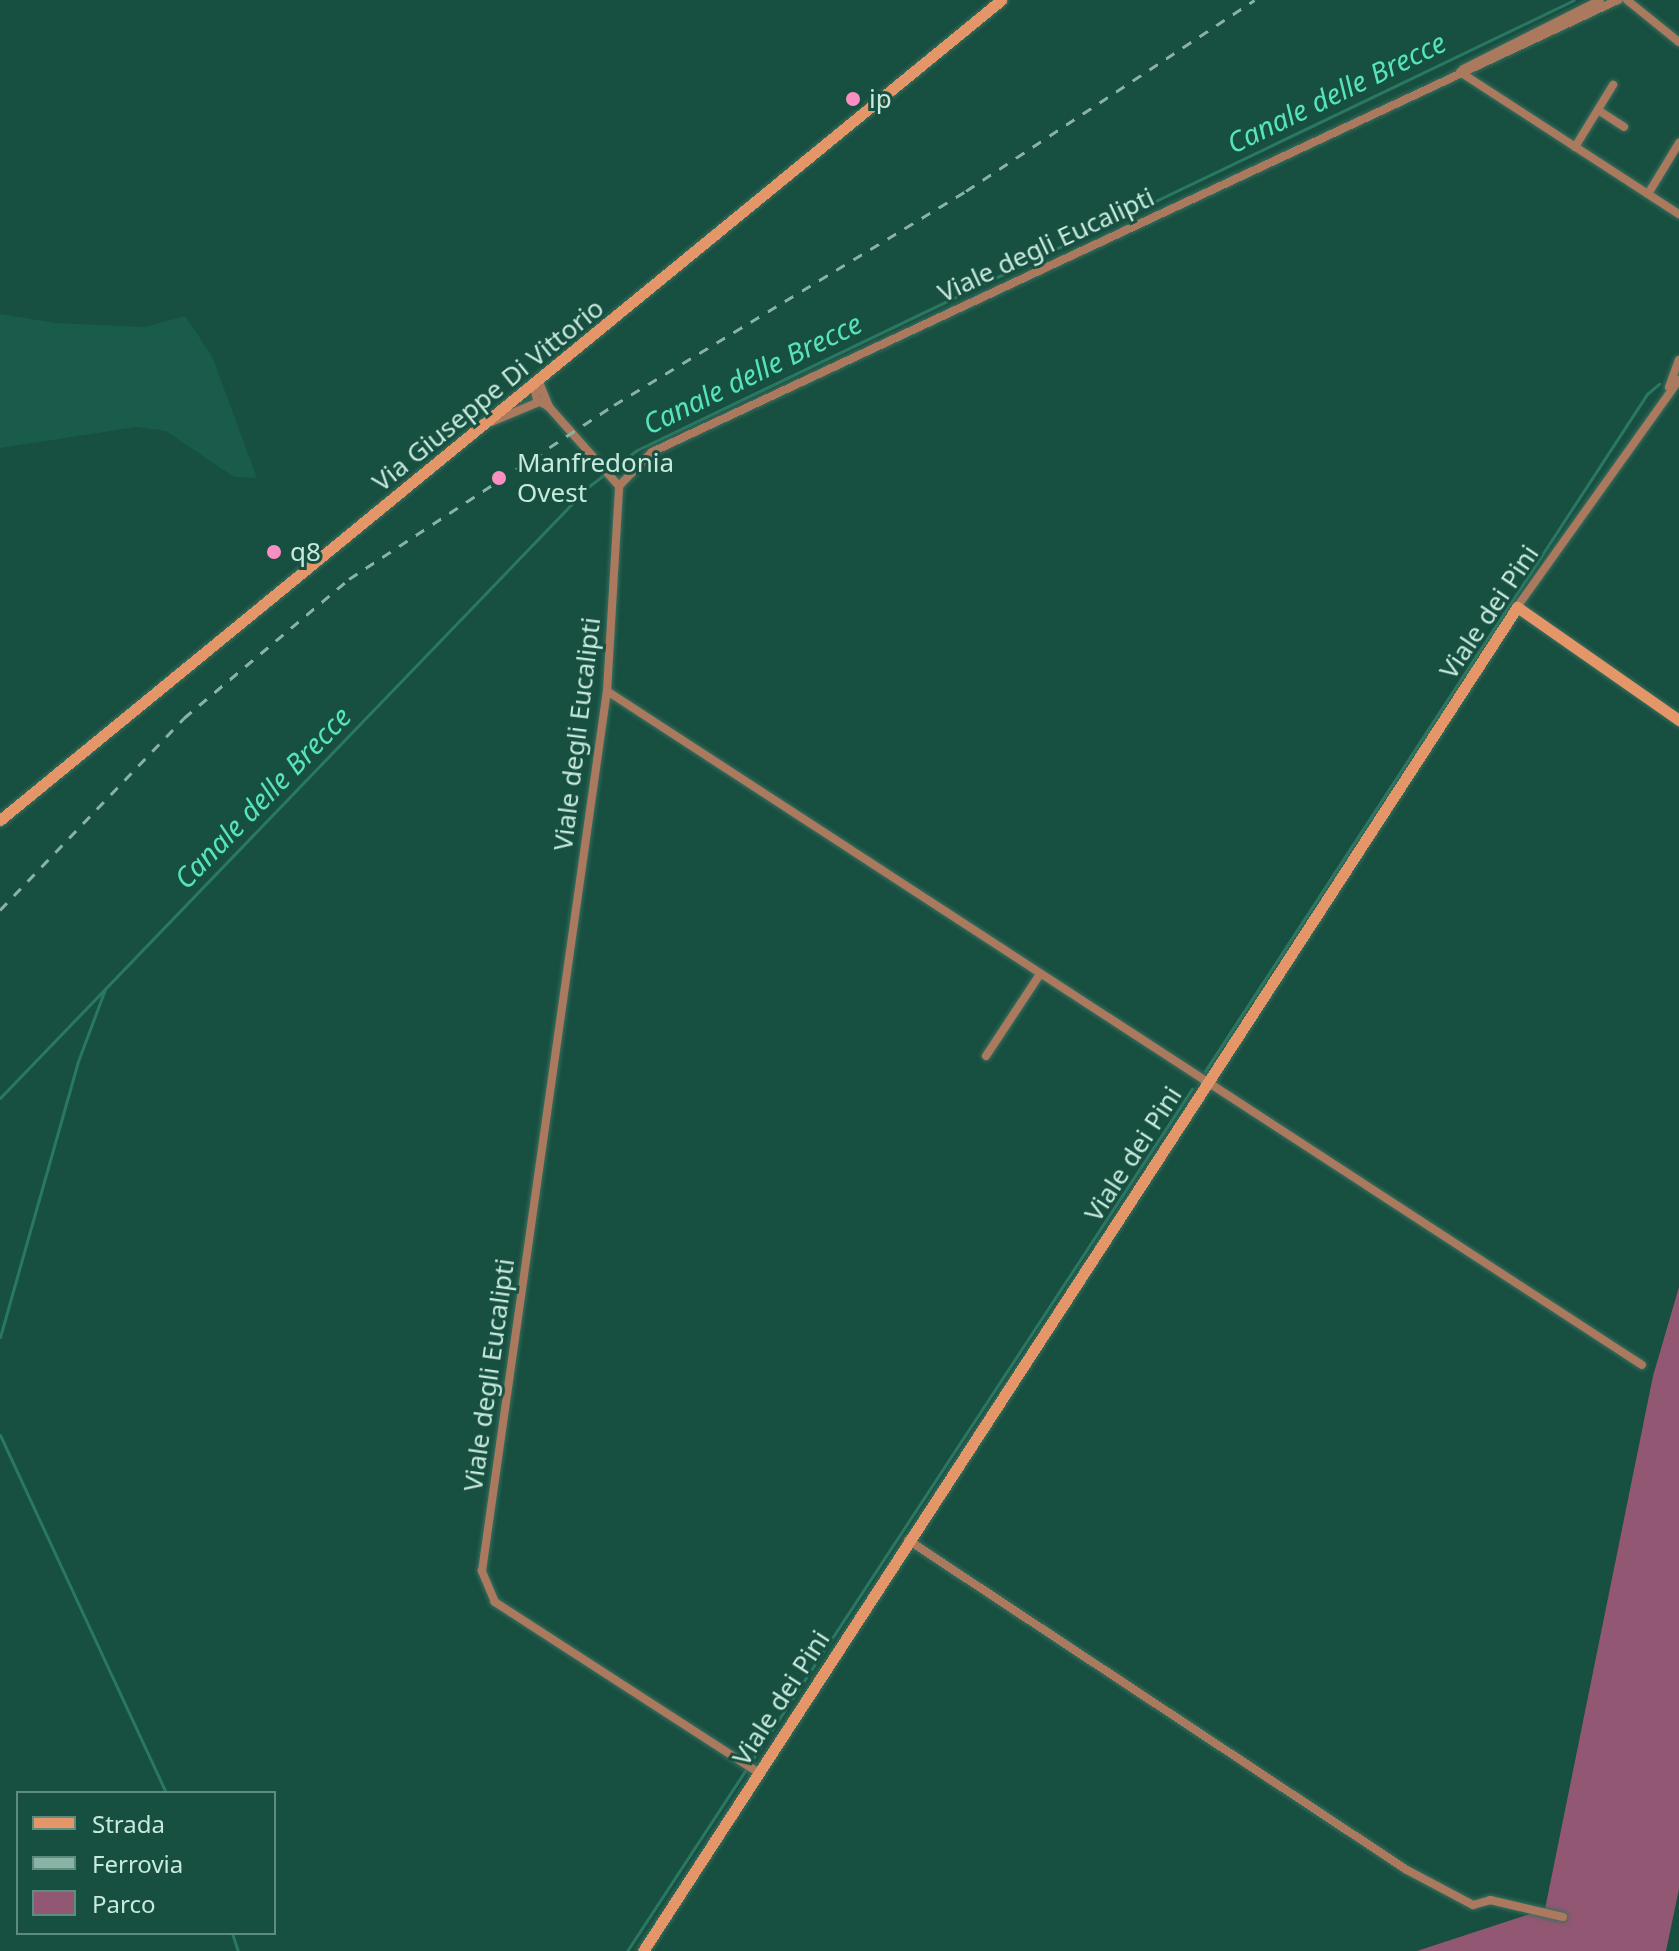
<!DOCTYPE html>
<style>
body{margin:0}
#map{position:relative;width:1679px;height:1951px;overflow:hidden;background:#174f40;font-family:"Noto Sans",sans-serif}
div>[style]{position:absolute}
.built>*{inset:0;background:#195c4b}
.green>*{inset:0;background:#925873}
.stream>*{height:3px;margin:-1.5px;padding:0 1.5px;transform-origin:1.5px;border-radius:1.5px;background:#2b7862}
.roads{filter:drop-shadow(0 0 2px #3a6e5f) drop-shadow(0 0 2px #3a6e5f)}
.street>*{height:8px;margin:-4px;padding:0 4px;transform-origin:4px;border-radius:4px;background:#ab7a5e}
.secondary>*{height:11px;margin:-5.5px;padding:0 5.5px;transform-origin:5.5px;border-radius:5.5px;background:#e49668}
.rail>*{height:3px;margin-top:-1.5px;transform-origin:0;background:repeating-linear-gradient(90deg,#88b3a5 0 10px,transparent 0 20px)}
.dots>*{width:22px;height:22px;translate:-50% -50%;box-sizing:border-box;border:4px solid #174f40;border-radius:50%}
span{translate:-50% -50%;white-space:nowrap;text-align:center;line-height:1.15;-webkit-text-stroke:6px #174f40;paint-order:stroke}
.poi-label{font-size:26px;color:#c7eadd}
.left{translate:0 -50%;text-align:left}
.street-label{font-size:26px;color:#c7eadd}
.water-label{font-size:28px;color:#57e3bc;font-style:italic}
.legend{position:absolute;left:16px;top:1791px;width:260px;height:144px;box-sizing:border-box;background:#174f40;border:2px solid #5d8d7f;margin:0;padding:10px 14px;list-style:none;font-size:24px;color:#c7eadd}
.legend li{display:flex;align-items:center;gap:16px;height:40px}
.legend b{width:40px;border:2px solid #5d8d7f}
</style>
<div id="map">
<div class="built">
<i style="clip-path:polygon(0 314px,56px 323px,145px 327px,185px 316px,212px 356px,257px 478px,234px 477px,166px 431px,137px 427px,0 448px)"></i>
</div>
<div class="green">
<i style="clip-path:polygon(1679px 1287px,1679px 1889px,1666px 1951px,1417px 1951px,1545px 1909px,1653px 1376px)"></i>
</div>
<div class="stream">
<i style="left:1205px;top:1071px;width:809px;rotate:-56.86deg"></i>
<i style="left:1647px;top:394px;width:16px;rotate:-40deg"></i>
<i style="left:0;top:1098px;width:848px;rotate:-46.1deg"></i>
<i style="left:588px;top:487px;width:61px;rotate:-37.1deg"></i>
<i style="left:637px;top:450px;width:1039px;rotate:-25.65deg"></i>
<i style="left:0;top:1337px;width:284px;rotate:-74.2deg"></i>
<i style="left:77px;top:1064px;width:80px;rotate:-69.5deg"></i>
<i style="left:0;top:1435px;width:395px;rotate:65.1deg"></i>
<i style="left:232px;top:1933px;width:19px;rotate:72deg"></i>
<i style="left:627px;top:1951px;width:1031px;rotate:-56.76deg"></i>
</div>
<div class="roads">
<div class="street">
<i style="left:1627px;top:0;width:67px;rotate:38.9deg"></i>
<i style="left:1463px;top:69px;width:153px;rotate:-26.7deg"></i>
<i style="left:1460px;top:72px;width:261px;rotate:33deg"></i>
<i style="left:1598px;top:110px;width:31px;rotate:33deg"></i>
<i style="left:1575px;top:147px;width:73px;rotate:-58.5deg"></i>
<i style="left:1648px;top:194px;width:60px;rotate:-58.7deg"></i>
<i style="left:539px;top:382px;width:27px;rotate:68deg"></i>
<i style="left:534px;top:386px;width:14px;rotate:78deg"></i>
<i style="left:537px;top:400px;width:14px;rotate:30deg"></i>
<i style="left:549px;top:407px;width:106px;rotate:48.5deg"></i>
<i style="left:1669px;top:387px;width:29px;rotate:-70deg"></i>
<i style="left:491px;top:422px;width:52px;rotate:-22.6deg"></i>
<i style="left:1517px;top:607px;width:279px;rotate:-54.5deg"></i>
<i style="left:607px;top:691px;width:1235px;rotate:33.07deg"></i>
<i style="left:986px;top:1056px;width:98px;rotate:-56.6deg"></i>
<i style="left:908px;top:1540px;width:598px;rotate:33.48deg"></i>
<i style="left:1407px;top:1870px;width:75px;rotate:27.9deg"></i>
<i style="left:1473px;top:1905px;width:18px;rotate:-16deg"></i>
<i style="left:1490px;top:1900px;width:75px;rotate:13.1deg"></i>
<i style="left:759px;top:1773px;width:315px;rotate:-147.1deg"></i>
<i style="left:495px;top:1602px;width:34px;rotate:-113deg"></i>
<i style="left:482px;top:1571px;width:889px;rotate:-81.92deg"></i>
<i style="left:607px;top:691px;width:205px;rotate:-86.6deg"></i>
<i style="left:619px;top:486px;width:47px;rotate:-45.9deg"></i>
<i style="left:652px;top:452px;width:1067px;rotate:-25.08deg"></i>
</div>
<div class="secondary">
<i style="left:0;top:820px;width:1294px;rotate:-39.32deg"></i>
<i style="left:643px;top:1951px;width:1603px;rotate:-56.96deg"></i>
<i style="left:1517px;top:607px;width:198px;rotate:34.9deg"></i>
</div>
</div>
<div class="rail">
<i style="left:0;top:910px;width:266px;rotate:-46.2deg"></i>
<i style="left:184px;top:718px;width:216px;rotate:-40.1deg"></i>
<i style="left:349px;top:579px;width:317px;rotate:-33.3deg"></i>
<i style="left:614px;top:405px;width:412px;rotate:-31.3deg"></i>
<i style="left:966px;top:191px;width:346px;rotate:-33.5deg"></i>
</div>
<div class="dots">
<i style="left:853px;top:99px;background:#fc8fc2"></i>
<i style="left:499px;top:478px;background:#fc8fc2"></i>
<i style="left:274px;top:552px;background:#fc8fc2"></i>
</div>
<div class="poi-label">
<span class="left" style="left:869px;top:99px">ip</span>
<span class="left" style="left:517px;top:478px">Manfredonia<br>Ovest</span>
<span class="left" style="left:290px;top:552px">q8</span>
</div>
<div class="street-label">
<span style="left:1046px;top:245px;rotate:-25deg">Viale degli Eucalipti</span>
<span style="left:488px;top:395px;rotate:-39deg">Via Giuseppe Di Vittorio</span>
<span style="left:1489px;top:612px;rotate:-56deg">Viale dei Pini</span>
<span style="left:577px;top:734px;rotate:-83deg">Viale degli Eucalipti</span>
<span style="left:1133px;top:1154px;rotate:-57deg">Viale dei Pini</span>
<span style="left:489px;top:1375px;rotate:-82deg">Viale degli Eucalipti</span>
<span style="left:781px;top:1698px;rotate:-57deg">Viale dei Pini</span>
</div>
<div class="water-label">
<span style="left:1336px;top:92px;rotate:-26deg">Canale delle Brecce</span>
<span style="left:752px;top:373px;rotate:-26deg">Canale delle Brecce</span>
<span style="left:262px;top:797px;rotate:-46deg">Canale delle Brecce</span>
</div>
<ul class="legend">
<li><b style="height:10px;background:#e49668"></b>Strada</li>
<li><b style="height:10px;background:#88b3a5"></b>Ferrovia</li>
<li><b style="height:22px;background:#925873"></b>Parco</li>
</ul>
</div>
